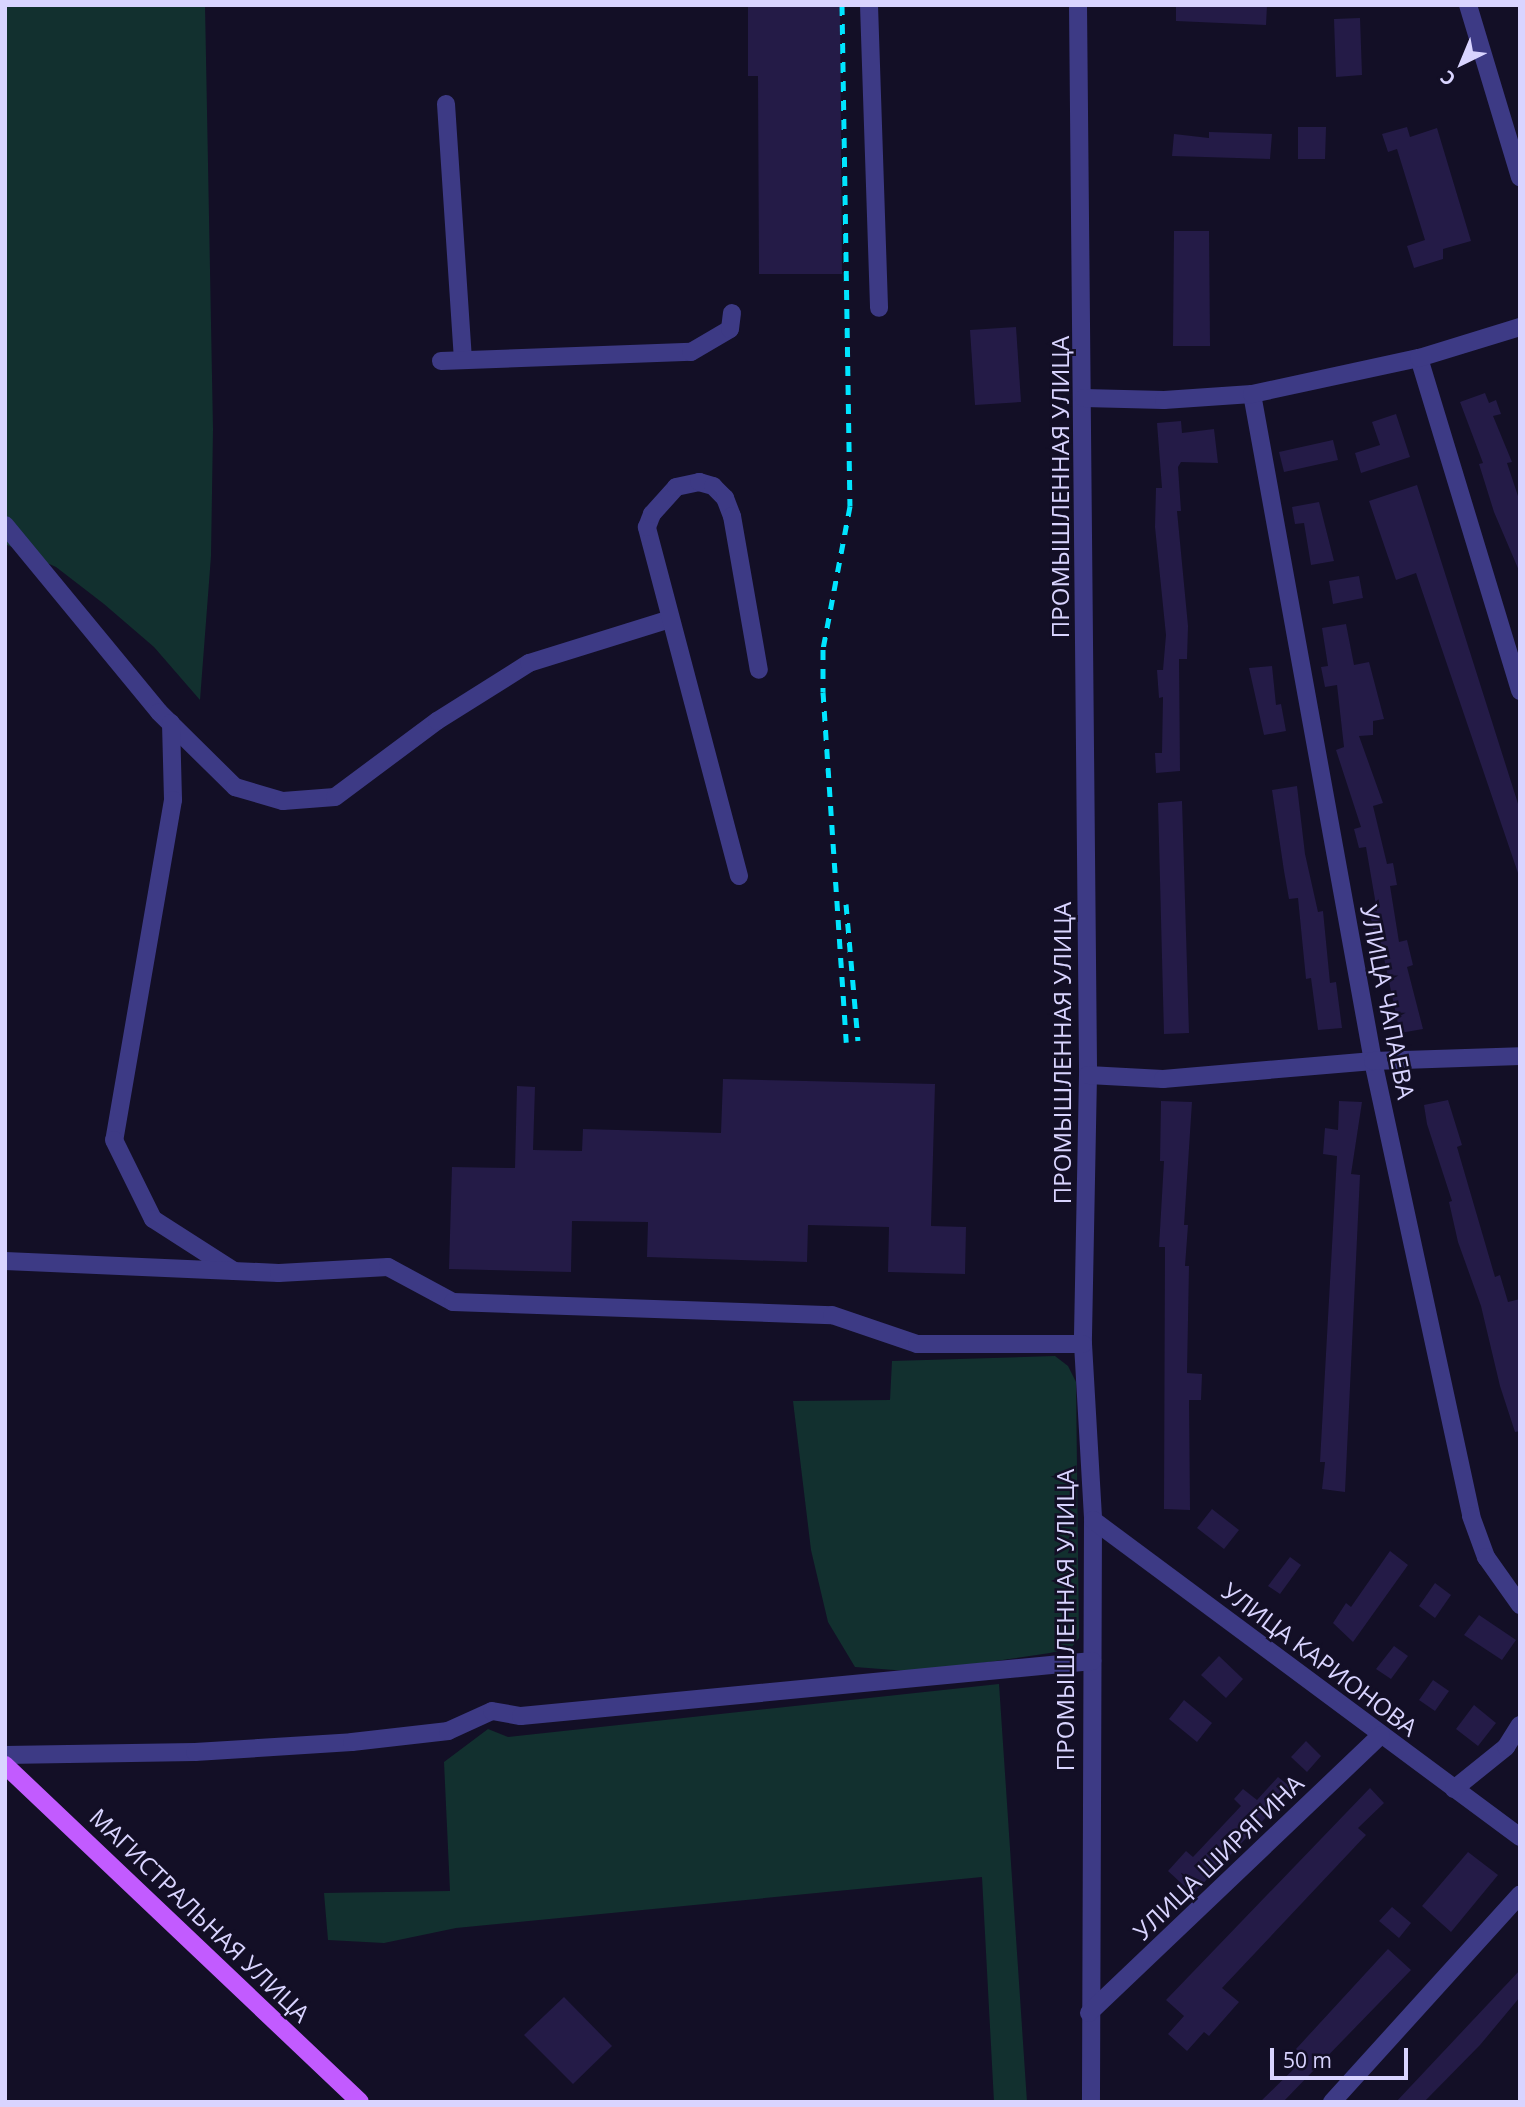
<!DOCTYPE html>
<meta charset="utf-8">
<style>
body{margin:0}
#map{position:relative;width:1525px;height:2107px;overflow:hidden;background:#130f26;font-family:"Open Sans",sans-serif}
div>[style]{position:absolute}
.green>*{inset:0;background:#12302f}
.building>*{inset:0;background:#241b47}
.minor>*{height:18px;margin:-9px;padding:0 9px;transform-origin:9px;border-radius:9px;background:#3d3a85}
.major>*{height:18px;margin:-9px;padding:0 9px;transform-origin:9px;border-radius:9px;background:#c25bff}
.rail>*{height:5px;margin-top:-2.5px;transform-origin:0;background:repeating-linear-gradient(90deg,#00e5ff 0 10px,transparent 0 19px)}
span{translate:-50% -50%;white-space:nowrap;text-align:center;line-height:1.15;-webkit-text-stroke:5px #130f26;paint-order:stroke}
.street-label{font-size:24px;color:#d9d4ff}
.frame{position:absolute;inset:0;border:7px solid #d9d4ff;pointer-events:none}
.north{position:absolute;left:1427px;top:28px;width:70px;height:70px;-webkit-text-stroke:5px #130f26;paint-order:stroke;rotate:223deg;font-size:19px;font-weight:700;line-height:28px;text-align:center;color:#d9d4ff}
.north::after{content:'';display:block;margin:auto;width:24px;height:32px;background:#d9d4ff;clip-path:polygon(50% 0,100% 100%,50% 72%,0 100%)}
.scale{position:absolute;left:1270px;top:2048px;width:138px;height:32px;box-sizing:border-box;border:4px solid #d9d4ff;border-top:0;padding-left:9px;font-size:21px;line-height:24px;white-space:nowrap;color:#d9d4ff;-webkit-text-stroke:5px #130f26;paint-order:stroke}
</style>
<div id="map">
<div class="green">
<i style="clip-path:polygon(5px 5px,205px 5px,213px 429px,211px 556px,200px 700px,154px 647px,104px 604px,56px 567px,5px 544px)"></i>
<i style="clip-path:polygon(1055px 1356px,1068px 1366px,1076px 1382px,1079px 1638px,1071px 1648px,1050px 1653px,920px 1672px,855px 1667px,828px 1622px,811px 1550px,793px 1401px,890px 1400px,892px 1361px)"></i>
<i style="clip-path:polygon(999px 1684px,1027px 2102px,994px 2102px,982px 1877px,456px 1928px,384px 1943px,328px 1940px,324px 1893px,450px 1891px,444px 1762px,488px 1729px,508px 1737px)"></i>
</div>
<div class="building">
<i style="clip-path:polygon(748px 5px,840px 5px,842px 274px,759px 274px,758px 76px,748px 76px)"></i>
<i style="clip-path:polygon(1176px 5px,1267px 5px,1266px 25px,1176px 21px)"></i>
<i style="clip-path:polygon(1360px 18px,1362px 75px,1336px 77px,1334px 19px)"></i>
<i style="clip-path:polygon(1298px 127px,1326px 127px,1325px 159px,1298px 159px)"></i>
<i style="clip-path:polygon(1407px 127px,1410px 137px,1437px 128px,1471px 241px,1443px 249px,1443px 259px,1414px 268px,1407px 246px,1425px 240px,1397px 149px,1388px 152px,1382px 134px)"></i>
<i style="clip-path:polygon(1209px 132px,1272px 134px,1270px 159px,1172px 156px,1174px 134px,1209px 138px)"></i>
<i style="clip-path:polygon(1174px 231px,1209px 231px,1210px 346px,1173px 346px)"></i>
<i style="clip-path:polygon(1016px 327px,1021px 402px,975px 405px,970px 330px)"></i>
<i style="clip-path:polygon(1485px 393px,1489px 403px,1496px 400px,1501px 414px,1493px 416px,1512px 462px,1507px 463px,1520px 502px,1520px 573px,1494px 512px,1479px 464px,1483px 463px,1460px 402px)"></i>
<i style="clip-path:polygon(1396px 414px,1410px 457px,1361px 473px,1355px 453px,1380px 445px,1372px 422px)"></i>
<i style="clip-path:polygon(1181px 421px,1182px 433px,1214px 429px,1218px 463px,1181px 462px,1178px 467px,1181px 511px,1177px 511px,1188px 626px,1187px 659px,1179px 659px,1180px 771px,1156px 773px,1155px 753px,1162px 753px,1163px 697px,1159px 698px,1157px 670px,1163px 670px,1166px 635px,1155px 527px,1156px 488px,1162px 488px,1157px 423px)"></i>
<i style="clip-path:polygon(1333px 440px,1338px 460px,1284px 472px,1279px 452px)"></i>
<i style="clip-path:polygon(1417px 485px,1520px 810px,1520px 879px,1416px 573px,1396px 580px,1369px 501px)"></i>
<i style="clip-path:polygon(1319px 502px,1334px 561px,1311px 565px,1304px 523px,1295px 524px,1292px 507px)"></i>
<i style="clip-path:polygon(1359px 576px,1363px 598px,1333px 604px,1329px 581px)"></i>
<i style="clip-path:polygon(1346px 624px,1354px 665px,1369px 662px,1384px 719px,1373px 721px,1373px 735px,1359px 736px,1383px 803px,1373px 806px,1387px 864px,1393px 863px,1397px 885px,1390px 886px,1399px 942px,1407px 940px,1413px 965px,1407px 967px,1423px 1029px,1400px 1033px,1378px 930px,1373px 930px,1370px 912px,1377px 911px,1366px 847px,1359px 848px,1354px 829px,1361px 827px,1336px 750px,1344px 747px,1337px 685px,1325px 687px,1321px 667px,1328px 666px,1322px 628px)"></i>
<i style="clip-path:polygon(1272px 666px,1276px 705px,1281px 704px,1286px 731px,1264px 735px,1249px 668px)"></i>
<i style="clip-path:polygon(1297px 786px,1305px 854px,1318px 912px,1323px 911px,1330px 983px,1336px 982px,1342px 1028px,1318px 1030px,1311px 978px,1306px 979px,1298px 898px,1289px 899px,1284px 871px,1272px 790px)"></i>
<i style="clip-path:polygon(1182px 801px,1189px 1033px,1164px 1034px,1158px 803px)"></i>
<i style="clip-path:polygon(723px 1079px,935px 1084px,931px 1226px,966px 1227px,965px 1274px,888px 1272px,889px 1227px,808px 1225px,807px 1262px,647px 1257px,648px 1222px,572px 1221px,571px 1272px,449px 1269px,452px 1167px,515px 1168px,517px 1086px,535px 1087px,533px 1150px,582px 1151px,583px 1129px,721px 1133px)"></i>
<i style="clip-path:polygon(1448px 1100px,1462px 1145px,1457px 1147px,1495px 1277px,1500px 1275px,1508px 1302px,1520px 1299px,1520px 1431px,1515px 1432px,1500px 1386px,1481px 1306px,1458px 1242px,1449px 1202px,1452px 1201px,1427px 1124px,1424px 1105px)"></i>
<i style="clip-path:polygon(1161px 1101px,1192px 1102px,1184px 1225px,1188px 1225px,1185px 1266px,1189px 1266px,1187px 1373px,1202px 1374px,1201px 1400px,1189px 1400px,1190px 1510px,1164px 1509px,1165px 1247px,1159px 1247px,1164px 1161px,1160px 1161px)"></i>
<i style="clip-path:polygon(1339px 1101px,1362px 1102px,1351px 1174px,1360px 1175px,1345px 1492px,1322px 1489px,1325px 1462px,1320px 1462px,1337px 1156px,1323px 1154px,1325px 1128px,1338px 1130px)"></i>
<i style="clip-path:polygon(1212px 1509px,1239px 1530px,1224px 1549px,1197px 1528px)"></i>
<i style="clip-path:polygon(1390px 1551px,1408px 1565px,1353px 1642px,1333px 1623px,1346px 1603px,1351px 1607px)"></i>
<i style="clip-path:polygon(1290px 1557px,1301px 1565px,1280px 1594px,1268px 1586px)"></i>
<i style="clip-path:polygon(1435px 1583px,1451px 1595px,1435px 1618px,1419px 1606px)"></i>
<i style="clip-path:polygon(1479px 1615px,1516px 1640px,1502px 1660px,1464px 1635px)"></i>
<i style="clip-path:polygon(1394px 1646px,1408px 1656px,1391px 1679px,1376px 1669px)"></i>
<i style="clip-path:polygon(1219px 1656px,1243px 1679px,1226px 1698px,1201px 1675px)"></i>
<i style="clip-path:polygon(1433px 1680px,1449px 1691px,1435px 1711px,1419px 1700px)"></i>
<i style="clip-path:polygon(1184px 1700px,1212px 1723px,1197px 1742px,1169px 1719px)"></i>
<i style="clip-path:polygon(1474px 1705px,1496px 1723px,1478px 1746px,1456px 1729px)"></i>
<i style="clip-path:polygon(1306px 1741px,1321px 1756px,1307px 1772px,1291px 1757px)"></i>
<i style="clip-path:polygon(1278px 1777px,1293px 1789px,1193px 1894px,1168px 1871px,1186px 1851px,1193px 1857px,1241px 1806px,1234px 1799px,1243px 1789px,1257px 1800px)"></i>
<i style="clip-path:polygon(1370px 1788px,1384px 1803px,1358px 1828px,1366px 1835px,1222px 1988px,1239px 2002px,1209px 2036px,1204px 2032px,1187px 2051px,1168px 2034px,1184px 2016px,1166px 2000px)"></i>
<i style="clip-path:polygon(1468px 1852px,1498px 1875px,1451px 1932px,1422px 1906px)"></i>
<i style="clip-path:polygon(1392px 1907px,1411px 1923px,1399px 1938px,1379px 1921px)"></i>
<i style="clip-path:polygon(1388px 1949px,1411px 1970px,1283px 2102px,1260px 2102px,1305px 2058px,1296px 2049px)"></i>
<i style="clip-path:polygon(1520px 1970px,1520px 1997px,1480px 2045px,1424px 2102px,1396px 2102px)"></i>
<i style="clip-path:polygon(564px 1997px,612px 2046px,573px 2084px,524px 2035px)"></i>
</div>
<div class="minor">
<i style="left:869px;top:5px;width:303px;rotate:88.1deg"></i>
<i style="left:1078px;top:5px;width:1070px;rotate:89.46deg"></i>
<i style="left:1088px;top:1075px;width:269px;rotate:91.1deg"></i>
<i style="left:1083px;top:1344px;width:176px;rotate:86.7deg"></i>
<i style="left:1093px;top:1520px;width:582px;rotate:90.2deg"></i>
<i style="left:1468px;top:5px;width:180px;rotate:73.2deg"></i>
<i style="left:446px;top:104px;width:256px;rotate:86.2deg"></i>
<i style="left:1419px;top:358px;width:348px;rotate:73.1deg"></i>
<i style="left:441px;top:361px;width:250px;rotate:-2.1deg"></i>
<i style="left:691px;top:352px;width:45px;rotate:-30.5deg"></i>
<i style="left:730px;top:329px;width:16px;rotate:-83deg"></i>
<i style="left:1252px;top:394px;width:678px;rotate:79.72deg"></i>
<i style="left:1373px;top:1061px;width:465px;rotate:77.8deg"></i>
<i style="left:1471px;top:1516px;width:44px;rotate:69.9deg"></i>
<i style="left:1486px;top:1557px;width:59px;rotate:54.7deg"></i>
<i style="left:1084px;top:398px;width:80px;rotate:1.4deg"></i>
<i style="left:1164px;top:400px;width:88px;rotate:-3.9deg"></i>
<i style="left:1252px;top:394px;width:171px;rotate:-12.2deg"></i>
<i style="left:1419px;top:358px;width:106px;rotate:-17.1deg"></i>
<i style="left:5px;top:525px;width:242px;rotate:50.5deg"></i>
<i style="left:159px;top:712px;width:107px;rotate:44.6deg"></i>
<i style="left:235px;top:787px;width:50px;rotate:16.3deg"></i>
<i style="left:283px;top:801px;width:52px;rotate:-4.4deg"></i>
<i style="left:335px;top:797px;width:127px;rotate:-36.7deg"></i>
<i style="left:437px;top:721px;width:109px;rotate:-32.2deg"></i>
<i style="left:529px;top:663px;width:148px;rotate:-17.3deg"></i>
<i style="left:171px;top:723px;width:77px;rotate:88.5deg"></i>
<i style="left:173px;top:800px;width:345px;rotate:99.8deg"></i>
<i style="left:114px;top:1140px;width:88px;rotate:63.7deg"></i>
<i style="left:153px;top:1219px;width:96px;rotate:32.7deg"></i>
<i style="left:739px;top:876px;width:361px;rotate:-104.8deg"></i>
<i style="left:647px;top:527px;width:14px;rotate:-69deg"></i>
<i style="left:652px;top:514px;width:36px;rotate:-48deg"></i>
<i style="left:676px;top:487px;width:24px;rotate:-12deg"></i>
<i style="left:699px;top:482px;width:15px;rotate:16deg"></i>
<i style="left:713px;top:486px;width:17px;rotate:45deg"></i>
<i style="left:725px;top:498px;width:19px;rotate:69deg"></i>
<i style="left:732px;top:516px;width:156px;rotate:80.1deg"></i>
<i style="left:1088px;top:1075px;width:75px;rotate:3.1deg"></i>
<i style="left:1163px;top:1079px;width:211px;rotate:-4.9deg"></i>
<i style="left:1373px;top:1061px;width:147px;rotate:-1.9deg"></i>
<i style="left:5px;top:1261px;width:274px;rotate:2.5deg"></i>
<i style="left:279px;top:1273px;width:109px;rotate:-3.2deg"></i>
<i style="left:388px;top:1267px;width:74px;rotate:28.3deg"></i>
<i style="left:453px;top:1302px;width:379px;rotate:2deg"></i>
<i style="left:832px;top:1315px;width:90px;rotate:18.8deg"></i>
<i style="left:917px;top:1344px;width:166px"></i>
<i style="left:1093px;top:1520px;width:532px;rotate:36.59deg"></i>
<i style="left:5px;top:1755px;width:190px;rotate:-0.9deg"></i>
<i style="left:195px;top:1752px;width:157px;rotate:-3.6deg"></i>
<i style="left:352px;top:1742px;width:97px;rotate:-6.5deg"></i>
<i style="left:448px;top:1731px;width:48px;rotate:-24.4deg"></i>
<i style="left:492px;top:1711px;width:29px;rotate:10deg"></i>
<i style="left:521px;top:1716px;width:574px;rotate:-5.5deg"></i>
<i style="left:1454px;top:1789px;width:67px;rotate:-38.9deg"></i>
<i style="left:1506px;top:1747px;width:26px;rotate:-58deg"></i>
<i style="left:1089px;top:2013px;width:403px;rotate:-43.6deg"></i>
<i style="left:1332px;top:2102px;width:280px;rotate:-47.8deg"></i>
</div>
<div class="major">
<i style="left:5px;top:1765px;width:489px;rotate:43.5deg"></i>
</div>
<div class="rail">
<i style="left:842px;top:5px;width:501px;rotate:89.09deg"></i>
<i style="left:850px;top:506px;width:146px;rotate:100.7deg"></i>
<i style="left:823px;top:649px;width:43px;rotate:90deg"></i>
<i style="left:823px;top:692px;width:351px;rotate:86.2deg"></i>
<i style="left:846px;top:904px;width:137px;rotate:85deg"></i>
</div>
<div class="street-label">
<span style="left:1060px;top:487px;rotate:-90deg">ПРОМЫШЛЕННАЯ УЛИЦА</span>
<span style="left:1388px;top:1002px;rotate:79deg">УЛИЦА ЧАПАЕВА</span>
<span style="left:1062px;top:1053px;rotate:-90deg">ПРОМЫШЛЕННАЯ УЛИЦА</span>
<span style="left:1065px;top:1620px;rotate:-90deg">ПРОМЫШЛЕННАЯ УЛИЦА</span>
<span style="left:1320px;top:1659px;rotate:37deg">УЛИЦА КАРИОНОВА</span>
<span style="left:1218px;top:1857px;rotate:-44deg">УЛИЦА ШИРЯГИНА</span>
<span style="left:200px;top:1915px;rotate:44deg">МАГИСТРАЛЬНАЯ УЛИЦА</span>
</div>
<div class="frame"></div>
<div class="north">С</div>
<div class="scale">50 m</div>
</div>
